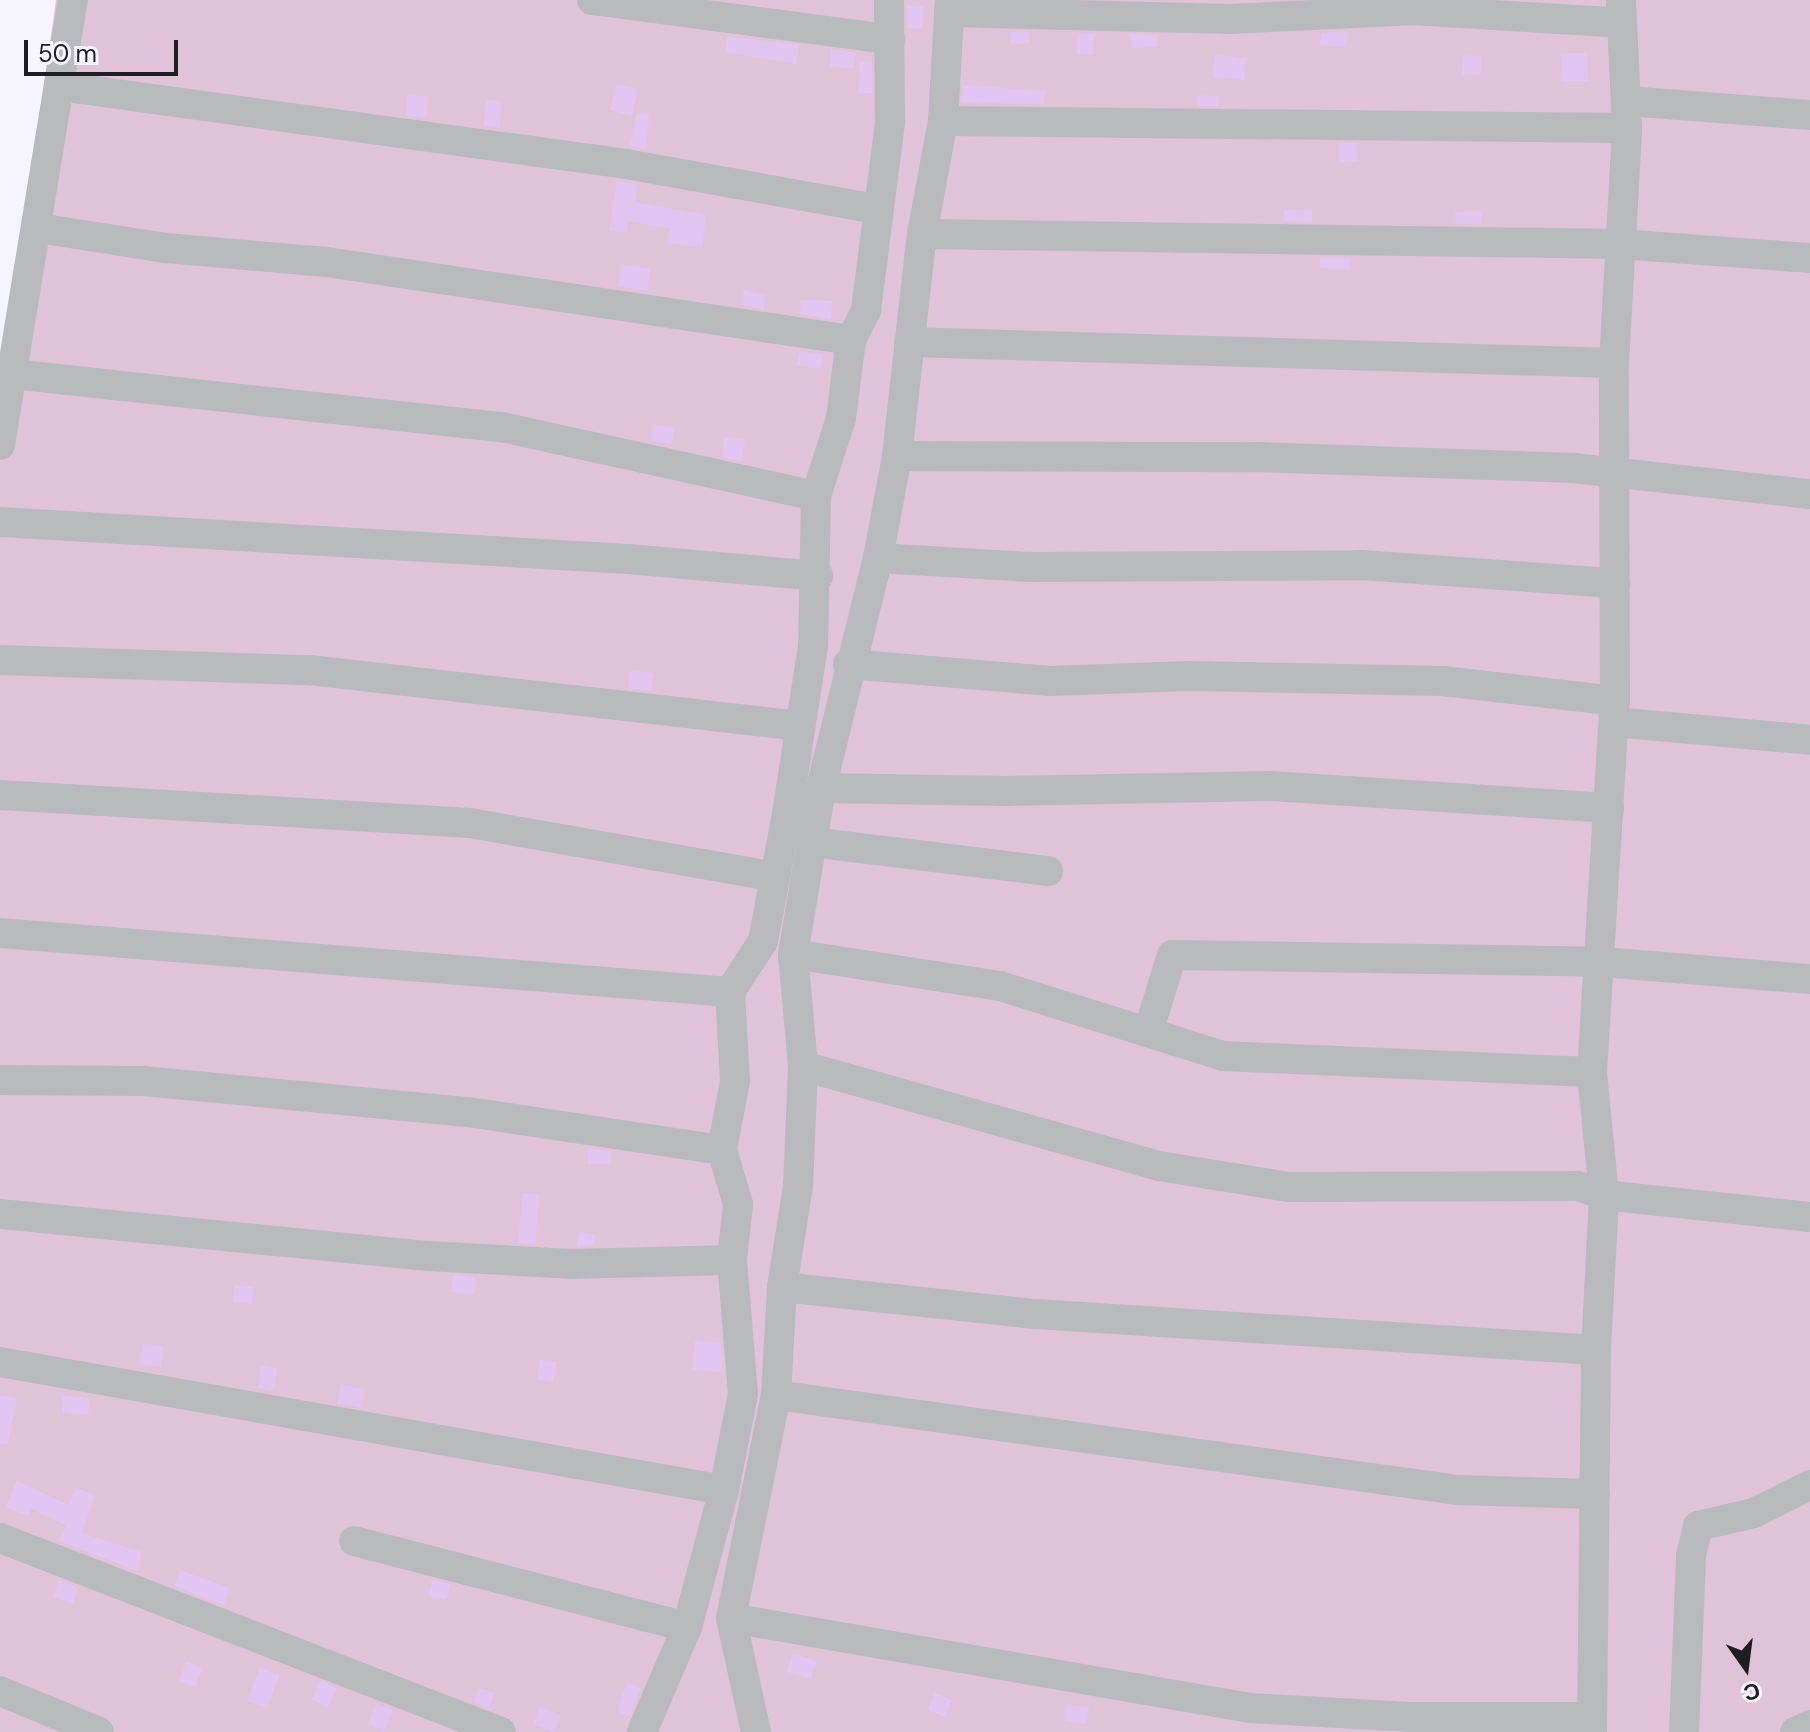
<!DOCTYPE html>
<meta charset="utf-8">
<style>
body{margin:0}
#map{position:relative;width:1810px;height:1732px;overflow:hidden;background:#f6f5fe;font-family:"DM Sans",sans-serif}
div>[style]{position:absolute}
.green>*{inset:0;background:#e0c3d9}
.building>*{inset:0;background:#e2c6f1}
.minor>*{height:30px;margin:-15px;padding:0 15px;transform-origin:15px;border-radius:15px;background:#b9babe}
span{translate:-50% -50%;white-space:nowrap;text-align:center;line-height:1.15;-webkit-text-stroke:8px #f6f5fe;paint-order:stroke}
.north{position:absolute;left:1706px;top:1628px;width:80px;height:80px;-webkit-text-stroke:6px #f6f5fe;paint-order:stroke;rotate:166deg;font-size:22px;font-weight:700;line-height:32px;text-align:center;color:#1e1d21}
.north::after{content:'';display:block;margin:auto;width:28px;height:36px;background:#1e1d21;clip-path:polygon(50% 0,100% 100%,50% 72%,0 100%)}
.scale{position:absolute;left:24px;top:40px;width:154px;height:36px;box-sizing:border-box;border:4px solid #1e1d21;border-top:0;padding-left:10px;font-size:24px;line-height:28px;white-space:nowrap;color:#1e1d21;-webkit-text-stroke:6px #f6f5fe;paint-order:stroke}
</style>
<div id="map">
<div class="green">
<i style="clip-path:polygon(56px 0,1810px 0,1810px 1732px,0 1732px,0 391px)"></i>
</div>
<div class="building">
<i style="clip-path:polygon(907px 5px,924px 7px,921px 29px,907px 28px)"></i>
<i style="clip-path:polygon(1347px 31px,1346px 47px,1320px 45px,1321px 33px)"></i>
<i style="clip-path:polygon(1010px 32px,1029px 32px,1030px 43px,1011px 45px)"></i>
<i style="clip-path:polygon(1078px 33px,1094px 34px,1093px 55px,1077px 54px)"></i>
<i style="clip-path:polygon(1130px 34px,1157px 35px,1157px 47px,1131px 48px)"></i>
<i style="clip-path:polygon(727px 36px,799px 45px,796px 64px,725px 52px)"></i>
<i style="clip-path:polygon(831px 49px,856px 53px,854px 68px,830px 66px)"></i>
<i style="clip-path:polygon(1561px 53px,1587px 53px,1588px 81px,1562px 81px)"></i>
<i style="clip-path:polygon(1215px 55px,1246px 58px,1244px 80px,1213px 77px)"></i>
<i style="clip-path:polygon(1463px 55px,1482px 56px,1480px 75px,1462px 74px)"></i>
<i style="clip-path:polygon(860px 61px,872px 62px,872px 93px,858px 93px)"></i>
<i style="clip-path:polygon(616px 84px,638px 89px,632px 116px,610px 110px)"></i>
<i style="clip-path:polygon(963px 85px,1045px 91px,1044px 104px,962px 103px)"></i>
<i style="clip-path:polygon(407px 95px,427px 96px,426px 118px,406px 116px)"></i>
<i style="clip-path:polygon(1198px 95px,1218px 96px,1218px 106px,1198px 106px)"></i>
<i style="clip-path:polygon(486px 100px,502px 102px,500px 128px,484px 126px)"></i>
<i style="clip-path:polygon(637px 113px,649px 115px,646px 149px,629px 146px)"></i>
<i style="clip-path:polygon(1338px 143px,1357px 143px,1358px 161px,1340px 162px)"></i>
<i style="clip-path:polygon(617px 181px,638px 184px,635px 202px,706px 215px,702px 248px,668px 243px,670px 229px,628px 221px,627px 233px,609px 231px)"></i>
<i style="clip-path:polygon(1284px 209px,1312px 210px,1312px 222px,1284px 221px)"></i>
<i style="clip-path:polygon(1481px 211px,1482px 224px,1456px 224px,1455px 212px)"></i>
<i style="clip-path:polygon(1320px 258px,1351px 258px,1350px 270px,1320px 268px)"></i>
<i style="clip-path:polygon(622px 264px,651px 269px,647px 291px,618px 286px)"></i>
<i style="clip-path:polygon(744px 290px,766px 296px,763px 309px,741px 305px)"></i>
<i style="clip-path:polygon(801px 300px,832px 301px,831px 319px,800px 314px)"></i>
<i style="clip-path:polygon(800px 351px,824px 354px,820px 369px,797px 365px)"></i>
<i style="clip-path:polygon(654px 424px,674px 428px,671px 444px,651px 440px)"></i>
<i style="clip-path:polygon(724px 437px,745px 440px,742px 461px,722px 457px)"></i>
<i style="clip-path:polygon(630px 671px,653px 673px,651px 691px,628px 688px)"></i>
<i style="clip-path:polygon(588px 1148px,610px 1151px,610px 1164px,588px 1164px)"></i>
<i style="clip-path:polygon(523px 1193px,539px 1194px,535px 1244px,518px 1243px)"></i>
<i style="clip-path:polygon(579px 1232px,595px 1234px,594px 1245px,577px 1246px)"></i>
<i style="clip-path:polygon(453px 1275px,475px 1277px,474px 1294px,451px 1292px)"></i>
<i style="clip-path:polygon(235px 1285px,253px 1287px,252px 1304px,233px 1302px)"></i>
<i style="clip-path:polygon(695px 1341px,721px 1343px,722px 1372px,693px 1370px)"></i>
<i style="clip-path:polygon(143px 1344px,163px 1346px,161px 1367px,140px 1364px)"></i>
<i style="clip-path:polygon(540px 1359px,557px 1362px,553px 1382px,537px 1379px)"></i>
<i style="clip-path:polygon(261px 1366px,277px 1368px,274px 1391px,258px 1388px)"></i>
<i style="clip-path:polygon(341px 1384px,364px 1389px,361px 1408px,337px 1403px)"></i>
<i style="clip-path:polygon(0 1395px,17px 1398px,7px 1445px,0 1444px)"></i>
<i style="clip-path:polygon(63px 1396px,89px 1398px,88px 1415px,62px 1413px)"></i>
<i style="clip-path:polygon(17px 1481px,69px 1505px,76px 1488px,95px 1495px,82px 1533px,141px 1552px,138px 1571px,59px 1541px,66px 1525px,31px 1509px,28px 1516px,6px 1507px)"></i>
<i style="clip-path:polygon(180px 1570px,229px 1588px,224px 1605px,174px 1586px)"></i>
<i style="clip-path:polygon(59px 1580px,78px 1588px,73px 1604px,53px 1597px)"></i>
<i style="clip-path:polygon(433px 1580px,450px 1584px,446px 1600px,428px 1596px)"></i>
<i style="clip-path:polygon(793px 1653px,817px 1661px,811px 1679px,787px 1672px)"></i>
<i style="clip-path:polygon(186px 1662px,202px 1668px,195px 1687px,179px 1681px)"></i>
<i style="clip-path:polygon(260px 1667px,279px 1675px,267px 1708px,247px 1701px)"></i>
<i style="clip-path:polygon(320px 1681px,337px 1688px,328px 1707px,312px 1700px)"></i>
<i style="clip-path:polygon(627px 1682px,641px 1688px,629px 1716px,617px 1711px)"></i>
<i style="clip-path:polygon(478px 1688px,494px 1693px,489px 1708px,474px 1702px)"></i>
<i style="clip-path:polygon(935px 1693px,952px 1700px,945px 1717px,928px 1710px)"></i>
<i style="clip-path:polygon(377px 1703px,393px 1710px,384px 1731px,368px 1724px)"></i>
<i style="clip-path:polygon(1067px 1704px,1089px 1708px,1086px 1724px,1064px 1720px)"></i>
<i style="clip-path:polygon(540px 1707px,561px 1715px,554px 1732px,533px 1724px)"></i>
</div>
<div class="minor">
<i style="left:592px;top:0;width:301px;rotate:7.5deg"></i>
<i style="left:949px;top:12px;width:282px;rotate:1.4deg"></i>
<i style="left:1231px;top:19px;width:181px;rotate:-2.8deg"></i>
<i style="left:1412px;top:10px;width:210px;rotate:3.5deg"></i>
<i style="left:59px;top:86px;width:572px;rotate:7.83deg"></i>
<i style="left:626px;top:164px;width:253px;rotate:10.2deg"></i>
<i style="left:1627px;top:101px;width:184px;rotate:4.4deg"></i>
<i style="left:943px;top:121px;width:684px;rotate:0.59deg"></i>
<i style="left:38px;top:228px;width:130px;rotate:8.9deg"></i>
<i style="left:166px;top:248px;width:161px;rotate:5deg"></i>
<i style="left:326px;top:262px;width:531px;rotate:8.45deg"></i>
<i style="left:922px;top:234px;width:697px;rotate:0.82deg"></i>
<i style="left:1619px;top:244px;width:192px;rotate:4.2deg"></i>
<i style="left:909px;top:342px;width:705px;rotate:1.71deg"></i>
<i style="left:12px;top:374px;width:493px;rotate:6.2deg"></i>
<i style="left:502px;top:427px;width:321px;rotate:12.4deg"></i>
<i style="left:816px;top:496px;width:150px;rotate:91.1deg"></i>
<i style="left:813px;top:646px;width:170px;rotate:98.8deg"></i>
<i style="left:787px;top:814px;width:129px;rotate:100.7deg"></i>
<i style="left:763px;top:941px;width:61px;rotate:122.9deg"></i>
<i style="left:730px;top:992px;width:89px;rotate:86.8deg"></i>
<i style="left:735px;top:1081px;width:70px;rotate:100.7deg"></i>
<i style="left:722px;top:1150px;width:56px;rotate:73.5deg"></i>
<i style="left:738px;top:1204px;width:56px;rotate:96.1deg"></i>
<i style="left:732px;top:1260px;width:134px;rotate:85.3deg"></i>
<i style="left:743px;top:1394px;width:98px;rotate:101.2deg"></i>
<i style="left:724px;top:1490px;width:142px;rotate:105.1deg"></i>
<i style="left:687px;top:1627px;width:114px;rotate:113.2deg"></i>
<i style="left:0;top:445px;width:451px;rotate:-80.7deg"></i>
<i style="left:897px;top:456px;width:362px;rotate:0.2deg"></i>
<i style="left:1259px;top:457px;width:315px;rotate:2deg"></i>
<i style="left:1574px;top:468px;width:237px;rotate:6.3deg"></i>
<i style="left:816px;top:496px;width:82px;rotate:-72.2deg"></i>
<i style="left:841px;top:418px;width:79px;rotate:-82.7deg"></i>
<i style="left:851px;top:340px;width:34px;rotate:-63deg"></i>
<i style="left:866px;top:310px;width:190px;rotate:-82.7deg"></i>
<i style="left:890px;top:122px;width:122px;rotate:-90.5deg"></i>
<i style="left:0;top:522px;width:629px;rotate:3.37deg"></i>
<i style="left:628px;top:559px;width:191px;rotate:5.1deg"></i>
<i style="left:878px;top:558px;width:152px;rotate:3.4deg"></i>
<i style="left:1030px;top:567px;width:331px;rotate:-0.3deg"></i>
<i style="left:1361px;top:565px;width:255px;rotate:4.1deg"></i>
<i style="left:0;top:660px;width:309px;rotate:1.9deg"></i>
<i style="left:309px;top:670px;width:493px;rotate:6.5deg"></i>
<i style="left:848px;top:664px;width:204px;rotate:4.8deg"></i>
<i style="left:1051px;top:681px;width:137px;rotate:-2.1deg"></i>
<i style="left:1188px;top:676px;width:255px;rotate:1.1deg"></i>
<i style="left:1443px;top:681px;width:173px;rotate:6.6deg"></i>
<i style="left:1614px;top:722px;width:197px;rotate:5.2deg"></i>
<i style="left:821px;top:788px;width:184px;rotate:0.9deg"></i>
<i style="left:1005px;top:791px;width:265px;rotate:-1.1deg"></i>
<i style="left:1270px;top:786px;width:340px;rotate:3.7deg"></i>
<i style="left:0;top:795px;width:471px;rotate:3.4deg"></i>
<i style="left:470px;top:823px;width:307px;rotate:10deg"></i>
<i style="left:811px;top:842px;width:239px;rotate:7deg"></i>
<i style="left:0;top:933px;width:732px;rotate:4.62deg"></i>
<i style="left:793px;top:954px;width:209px;rotate:8.8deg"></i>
<i style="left:1000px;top:986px;width:234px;rotate:17.4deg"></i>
<i style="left:1223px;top:1056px;width:369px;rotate:2.5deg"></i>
<i style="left:1149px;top:1029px;width:77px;rotate:-72.7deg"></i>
<i style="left:1172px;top:955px;width:430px;rotate:0.9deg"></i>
<i style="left:1602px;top:962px;width:209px;rotate:4.7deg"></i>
<i style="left:803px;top:1066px;width:370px;rotate:15.7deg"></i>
<i style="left:1159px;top:1166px;width:131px;rotate:9.2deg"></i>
<i style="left:1288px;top:1187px;width:290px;rotate:-0.2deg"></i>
<i style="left:1578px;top:1186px;width:28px;rotate:19deg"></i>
<i style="left:1604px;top:1195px;width:207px;rotate:6.1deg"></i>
<i style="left:0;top:1080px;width:144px;rotate:0.4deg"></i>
<i style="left:144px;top:1081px;width:325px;rotate:5.5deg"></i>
<i style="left:468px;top:1112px;width:257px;rotate:8.5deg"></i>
<i style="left:0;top:1214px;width:431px;rotate:5.6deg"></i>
<i style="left:429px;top:1256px;width:141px;rotate:3.2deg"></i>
<i style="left:570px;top:1264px;width:162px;rotate:-1.4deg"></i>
<i style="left:782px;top:1287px;width:255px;rotate:6.1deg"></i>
<i style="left:1036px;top:1314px;width:561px;rotate:3.68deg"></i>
<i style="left:0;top:1362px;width:735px;rotate:10.03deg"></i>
<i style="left:776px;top:1395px;width:689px;rotate:7.93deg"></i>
<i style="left:1458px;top:1490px;width:137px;rotate:1.7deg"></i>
<i style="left:0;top:1538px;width:537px;rotate:21.17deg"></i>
<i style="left:354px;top:1541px;width:344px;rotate:14.5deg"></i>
<i style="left:731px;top:1618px;width:527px;rotate:9.84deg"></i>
<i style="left:1250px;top:1708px;width:159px;rotate:3.2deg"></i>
<i style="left:1409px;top:1717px;width:182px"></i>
<i style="left:0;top:1691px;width:107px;rotate:22.5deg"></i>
<i style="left:756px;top:1732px;width:117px;rotate:-102.4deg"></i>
<i style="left:731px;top:1618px;width:227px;rotate:-78.6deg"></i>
<i style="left:776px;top:1395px;width:108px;rotate:-86.8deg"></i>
<i style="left:782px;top:1287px;width:102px;rotate:-81deg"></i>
<i style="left:798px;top:1186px;width:120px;rotate:-87.6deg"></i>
<i style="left:803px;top:1066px;width:112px;rotate:-95.1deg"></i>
<i style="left:793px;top:954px;width:168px;rotate:-80.4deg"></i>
<i style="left:821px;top:788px;width:237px;rotate:-76.1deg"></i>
<i style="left:878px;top:558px;width:104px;rotate:-79.4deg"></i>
<i style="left:897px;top:456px;width:223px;rotate:-83.6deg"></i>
<i style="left:922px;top:234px;width:115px;rotate:-79.5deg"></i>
<i style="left:943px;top:121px;width:121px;rotate:-86.7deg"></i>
<i style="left:1592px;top:1732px;width:382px;rotate:-89.4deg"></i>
<i style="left:1596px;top:1350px;width:155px;rotate:-87deg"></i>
<i style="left:1604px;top:1195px;width:124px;rotate:-95.6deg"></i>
<i style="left:1592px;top:1072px;width:372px;rotate:-86.5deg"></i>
<i style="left:1615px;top:701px;width:338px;rotate:-90.2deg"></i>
<i style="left:1614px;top:363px;width:235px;rotate:-86.8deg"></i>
<i style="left:1627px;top:128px;width:128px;rotate:-92.7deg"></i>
<i style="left:1684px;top:1732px;width:177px;rotate:-87.7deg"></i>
<i style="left:1691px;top:1555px;width:30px;rotate:-76deg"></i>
<i style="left:1698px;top:1526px;width:57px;rotate:-13.1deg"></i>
<i style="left:1754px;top:1513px;width:63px;rotate:-26.6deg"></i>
<i style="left:1795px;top:1732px;width:17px;rotate:-25deg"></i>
</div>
<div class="north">С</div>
<div class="scale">50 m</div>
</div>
